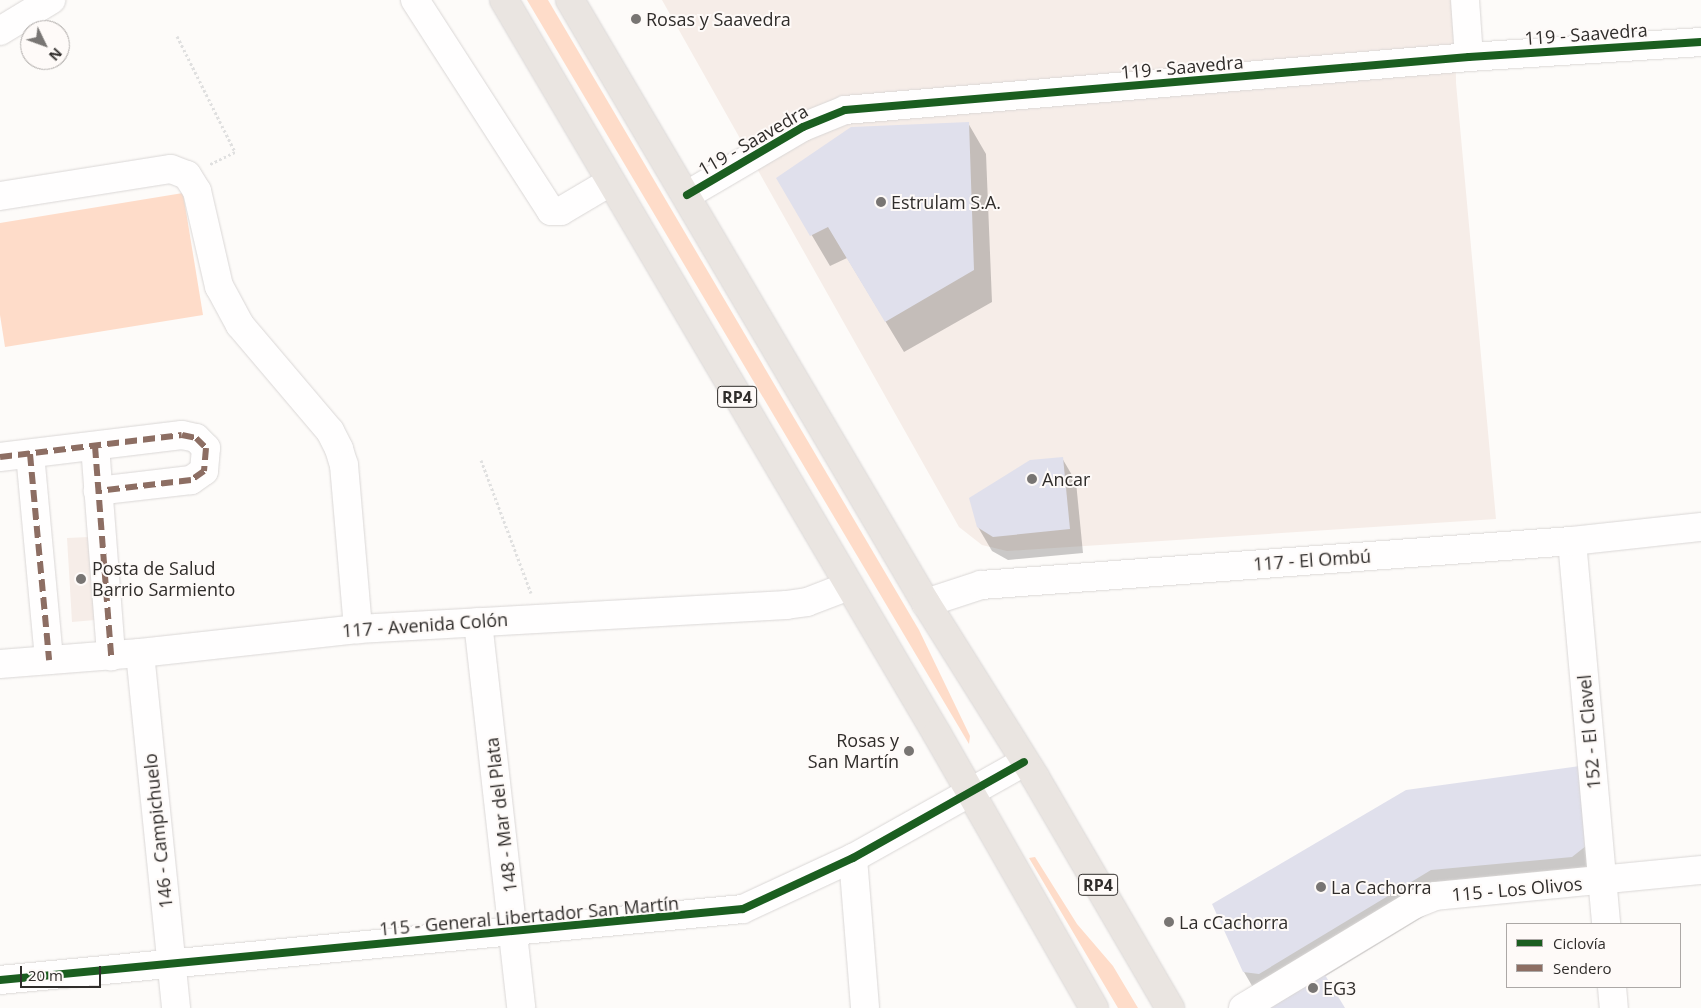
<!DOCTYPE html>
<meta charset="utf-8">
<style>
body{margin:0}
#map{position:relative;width:1701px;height:1008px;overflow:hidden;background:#fdfbf9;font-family:"Open Sans",sans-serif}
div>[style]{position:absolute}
.built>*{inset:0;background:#f6ede8}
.green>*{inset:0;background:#fedcc9}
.shadow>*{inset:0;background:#0003}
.building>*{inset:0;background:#e0e0ec}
.path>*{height:3px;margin-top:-1.5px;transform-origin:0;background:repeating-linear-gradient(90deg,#e0e0e0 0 2.5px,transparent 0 5px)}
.roads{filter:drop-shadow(0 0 1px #dad7d6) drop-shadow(0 0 1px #dad7d6)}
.minor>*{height:28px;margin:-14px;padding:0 14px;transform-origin:14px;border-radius:14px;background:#fffefe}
.major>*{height:28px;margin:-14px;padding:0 14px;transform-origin:14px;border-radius:14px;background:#eae5e1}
.quiet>*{height:6px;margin-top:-3px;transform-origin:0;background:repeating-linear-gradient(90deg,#8d6e63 0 12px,transparent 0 18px)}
.cycleway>*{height:8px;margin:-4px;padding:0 4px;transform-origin:4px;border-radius:4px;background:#1b5e20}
.dots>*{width:14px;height:14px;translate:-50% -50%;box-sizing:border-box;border:2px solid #fefaf8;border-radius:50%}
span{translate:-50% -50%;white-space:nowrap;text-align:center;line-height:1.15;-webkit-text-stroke:4px #fefaf8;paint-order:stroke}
.shield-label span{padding:1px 4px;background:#fefaf8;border:1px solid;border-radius:4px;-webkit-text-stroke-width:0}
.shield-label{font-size:16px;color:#302d2b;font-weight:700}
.poi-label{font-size:18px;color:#302d2b}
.left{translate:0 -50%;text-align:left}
.right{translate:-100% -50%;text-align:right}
.street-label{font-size:18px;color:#302d2b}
.legend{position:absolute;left:1506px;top:923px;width:175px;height:65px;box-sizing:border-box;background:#fefaf8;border:1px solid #aca8a6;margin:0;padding:6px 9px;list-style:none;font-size:15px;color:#302d2b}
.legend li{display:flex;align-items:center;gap:10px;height:25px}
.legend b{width:25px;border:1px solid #aca8a6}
.north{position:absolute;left:20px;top:20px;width:50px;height:50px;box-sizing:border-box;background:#fefaf8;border:1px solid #aca8a6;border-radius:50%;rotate:132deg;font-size:14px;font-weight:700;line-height:20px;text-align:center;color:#302d2b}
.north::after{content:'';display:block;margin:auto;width:18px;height:22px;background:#787573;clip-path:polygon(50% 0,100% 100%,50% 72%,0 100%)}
.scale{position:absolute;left:20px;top:966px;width:81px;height:22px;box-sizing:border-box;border:2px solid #302d2b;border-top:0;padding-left:6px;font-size:15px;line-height:18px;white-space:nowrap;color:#302d2b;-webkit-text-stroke:4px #fefaf8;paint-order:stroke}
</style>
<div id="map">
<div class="built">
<i style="clip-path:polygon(662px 0,1455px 0,1456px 83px,1496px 519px,1007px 551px,982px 545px,959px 527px)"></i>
<i style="clip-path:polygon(89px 537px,95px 620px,72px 622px,67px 538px)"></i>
</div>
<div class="green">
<i style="clip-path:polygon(527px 0,548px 0,919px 630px,970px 736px,969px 744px)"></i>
<i style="clip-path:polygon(183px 193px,203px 315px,5px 347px,0 315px,0 223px)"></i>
<i style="clip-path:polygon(1035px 857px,1077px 924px,1113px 966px,1138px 1008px,1118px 1008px,1029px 858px)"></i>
</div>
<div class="shadow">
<i style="clip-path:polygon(968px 123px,986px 154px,992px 302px,904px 352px,847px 258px,830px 266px,778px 178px)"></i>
<i style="clip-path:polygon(1062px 458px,1076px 482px,1083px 553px,1008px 560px,992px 551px,978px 527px)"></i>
<i style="clip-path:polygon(1579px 767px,1608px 874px,1449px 901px,1324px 977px,1343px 1008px,1262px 1003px,1244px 972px,1407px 791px)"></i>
</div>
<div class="building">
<i style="clip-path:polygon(969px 122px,974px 270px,885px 322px,828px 227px,810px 236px,776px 178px,851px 127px)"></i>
<i style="clip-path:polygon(1063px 457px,1070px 529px,993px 537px,977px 527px,969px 498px,1030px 460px)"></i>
<i style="clip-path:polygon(1580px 766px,1591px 842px,1572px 857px,1431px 870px,1259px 974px,1243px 972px,1212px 904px,1406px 790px)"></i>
<i style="clip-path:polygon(1322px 970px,1345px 1008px,1265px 1008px)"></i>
</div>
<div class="path">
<i style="left:177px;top:36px;width:130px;rotate:63.4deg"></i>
<i style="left:235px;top:152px;width:28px;rotate:154deg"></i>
<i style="left:481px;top:460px;width:142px;rotate:69.4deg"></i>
</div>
<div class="roads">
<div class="minor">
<i style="left:415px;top:0;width:251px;rotate:57.2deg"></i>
<i style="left:551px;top:211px;width:10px"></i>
<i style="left:561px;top:211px;width:57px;rotate:-30.6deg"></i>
<i style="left:1465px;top:0;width:57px;rotate:86deg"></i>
<i style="left:0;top:31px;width:60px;rotate:-31.3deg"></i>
<i style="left:687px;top:195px;width:134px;rotate:-30.4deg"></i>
<i style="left:803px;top:127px;width:45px;rotate:-22deg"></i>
<i style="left:845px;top:110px;width:626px;rotate:-4.85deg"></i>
<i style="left:1469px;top:57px;width:232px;rotate:-3.7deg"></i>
<i style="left:0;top:196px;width:173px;rotate:-9deg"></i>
<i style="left:171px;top:169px;width:17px;rotate:21deg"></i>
<i style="left:187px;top:175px;width:19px;rotate:58deg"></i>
<i style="left:197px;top:191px;width:98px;rotate:77deg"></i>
<i style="left:219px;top:286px;width:44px;rotate:61.7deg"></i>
<i style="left:240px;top:325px;width:139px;rotate:49.7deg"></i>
<i style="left:330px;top:431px;width:20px;rotate:63deg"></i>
<i style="left:339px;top:449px;width:17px;rotate:73deg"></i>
<i style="left:344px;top:465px;width:165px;rotate:85.1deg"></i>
<i style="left:95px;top:446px;width:211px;rotate:85.6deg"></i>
<i style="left:30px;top:454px;width:207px;rotate:84.7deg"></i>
<i style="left:0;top:457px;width:183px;rotate:-6.9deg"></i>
<i style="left:182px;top:435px;width:14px;rotate:12deg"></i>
<i style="left:196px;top:438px;width:14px;rotate:45deg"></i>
<i style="left:206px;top:448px;width:23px;rotate:95deg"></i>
<i style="left:204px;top:471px;width:16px;rotate:145deg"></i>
<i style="left:191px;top:480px;width:94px;rotate:173.3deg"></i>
<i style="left:1572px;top:541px;width:385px;rotate:84.9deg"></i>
<i style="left:926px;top:603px;width:58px;rotate:-18.1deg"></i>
<i style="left:981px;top:585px;width:593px;rotate:-4.26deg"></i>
<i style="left:1572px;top:541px;width:130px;rotate:-6.2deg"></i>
<i style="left:478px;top:622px;width:388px;rotate:83.6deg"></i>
<i style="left:140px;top:653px;width:357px;rotate:84.2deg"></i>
<i style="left:0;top:664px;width:140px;rotate:-4.5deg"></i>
<i style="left:140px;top:653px;width:219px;rotate:-6.3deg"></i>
<i style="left:358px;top:629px;width:429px;rotate:-3.2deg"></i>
<i style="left:786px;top:605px;width:21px;rotate:-8deg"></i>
<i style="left:807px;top:602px;width:45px;rotate:-20.9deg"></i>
<i style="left:853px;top:858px;width:150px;rotate:85.4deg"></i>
<i style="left:0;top:980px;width:746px;rotate:-5.46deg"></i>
<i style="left:743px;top:909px;width:121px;rotate:-24.9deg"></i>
<i style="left:853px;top:858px;width:196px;rotate:-29.3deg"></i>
<i style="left:1612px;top:987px;width:21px;rotate:85deg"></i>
<i style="left:1243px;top:1008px;width:199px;rotate:-31.2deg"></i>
<i style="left:1413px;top:905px;width:24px;rotate:-22deg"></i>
<i style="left:1435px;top:896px;width:267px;rotate:-5.6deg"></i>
</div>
<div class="major">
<i style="left:504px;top:0;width:852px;rotate:59.46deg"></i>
<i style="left:937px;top:734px;width:316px;rotate:60.2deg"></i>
<i style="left:570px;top:0;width:700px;rotate:59.44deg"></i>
<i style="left:926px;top:603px;width:205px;rotate:57.9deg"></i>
<i style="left:1035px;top:777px;width:268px;rotate:59.7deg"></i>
</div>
</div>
<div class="quiet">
<i style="left:95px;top:446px;width:211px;rotate:85.6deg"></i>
<i style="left:30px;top:454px;width:207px;rotate:84.7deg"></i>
<i style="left:0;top:457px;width:183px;rotate:-6.9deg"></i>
<i style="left:182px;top:435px;width:14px;rotate:12deg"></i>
<i style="left:196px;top:438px;width:14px;rotate:45deg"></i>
<i style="left:206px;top:448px;width:23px;rotate:95deg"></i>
<i style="left:204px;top:471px;width:16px;rotate:145deg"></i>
<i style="left:191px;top:480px;width:94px;rotate:173.3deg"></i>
</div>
<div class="cycleway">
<i style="left:687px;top:195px;width:134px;rotate:-30.4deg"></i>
<i style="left:803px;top:127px;width:45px;rotate:-22deg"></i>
<i style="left:845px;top:110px;width:626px;rotate:-4.85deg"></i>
<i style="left:1469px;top:57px;width:232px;rotate:-3.7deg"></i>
<i style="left:0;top:980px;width:746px;rotate:-5.46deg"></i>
<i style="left:743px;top:909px;width:121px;rotate:-24.9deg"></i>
<i style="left:853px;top:858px;width:196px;rotate:-29.3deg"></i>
</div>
<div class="dots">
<i style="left:636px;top:19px;background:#787573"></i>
<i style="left:881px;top:202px;background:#787573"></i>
<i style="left:1032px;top:479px;background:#787573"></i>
<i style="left:81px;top:579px;background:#787573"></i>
<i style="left:909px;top:751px;background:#787573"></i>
<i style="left:1321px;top:887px;background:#787573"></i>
<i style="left:1169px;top:922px;background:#787573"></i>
<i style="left:1313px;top:988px;background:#787573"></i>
</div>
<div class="shield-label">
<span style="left:737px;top:397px">RP4</span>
<span style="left:1098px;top:885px">RP4</span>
</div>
<div class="poi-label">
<span class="left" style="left:646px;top:19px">Rosas y Saavedra</span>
<span class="left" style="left:891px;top:202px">Estrulam S.A.</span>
<span class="left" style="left:1042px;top:479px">Ancar</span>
<span class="left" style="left:92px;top:579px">Posta de Salud<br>Barrio Sarmiento</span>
<span class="right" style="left:899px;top:751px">Rosas y<br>San Martín</span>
<span class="left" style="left:1331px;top:887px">La Cachorra</span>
<span class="left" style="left:1179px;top:922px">La cCachorra</span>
<span class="left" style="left:1323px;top:988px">EG3</span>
</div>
<div class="street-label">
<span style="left:1586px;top:34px;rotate:-4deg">119 - Saavedra</span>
<span style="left:1182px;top:67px;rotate:-5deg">119 - Saavedra</span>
<span style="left:753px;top:140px;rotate:-30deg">119 - Saavedra</span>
<span style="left:1312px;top:560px;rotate:-4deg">117 - El Ombú</span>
<span style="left:425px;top:625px;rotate:-4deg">117 - Avenida Colón</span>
<span style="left:1589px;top:732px;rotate:-95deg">152 - El Clavel</span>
<span style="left:501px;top:815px;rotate:-97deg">148 - Mar del Plata</span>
<span style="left:158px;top:831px;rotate:-96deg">146 - Campichuelo</span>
<span style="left:1517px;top:889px;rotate:-5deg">115 - Los Olivos</span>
<span style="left:529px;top:916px;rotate:-5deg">115 - General Libertador San Martín</span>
</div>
<ul class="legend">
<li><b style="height:6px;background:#1b5e20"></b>Ciclovía</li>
<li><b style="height:6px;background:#8d6e63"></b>Sendero</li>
</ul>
<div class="north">N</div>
<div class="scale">20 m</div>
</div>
